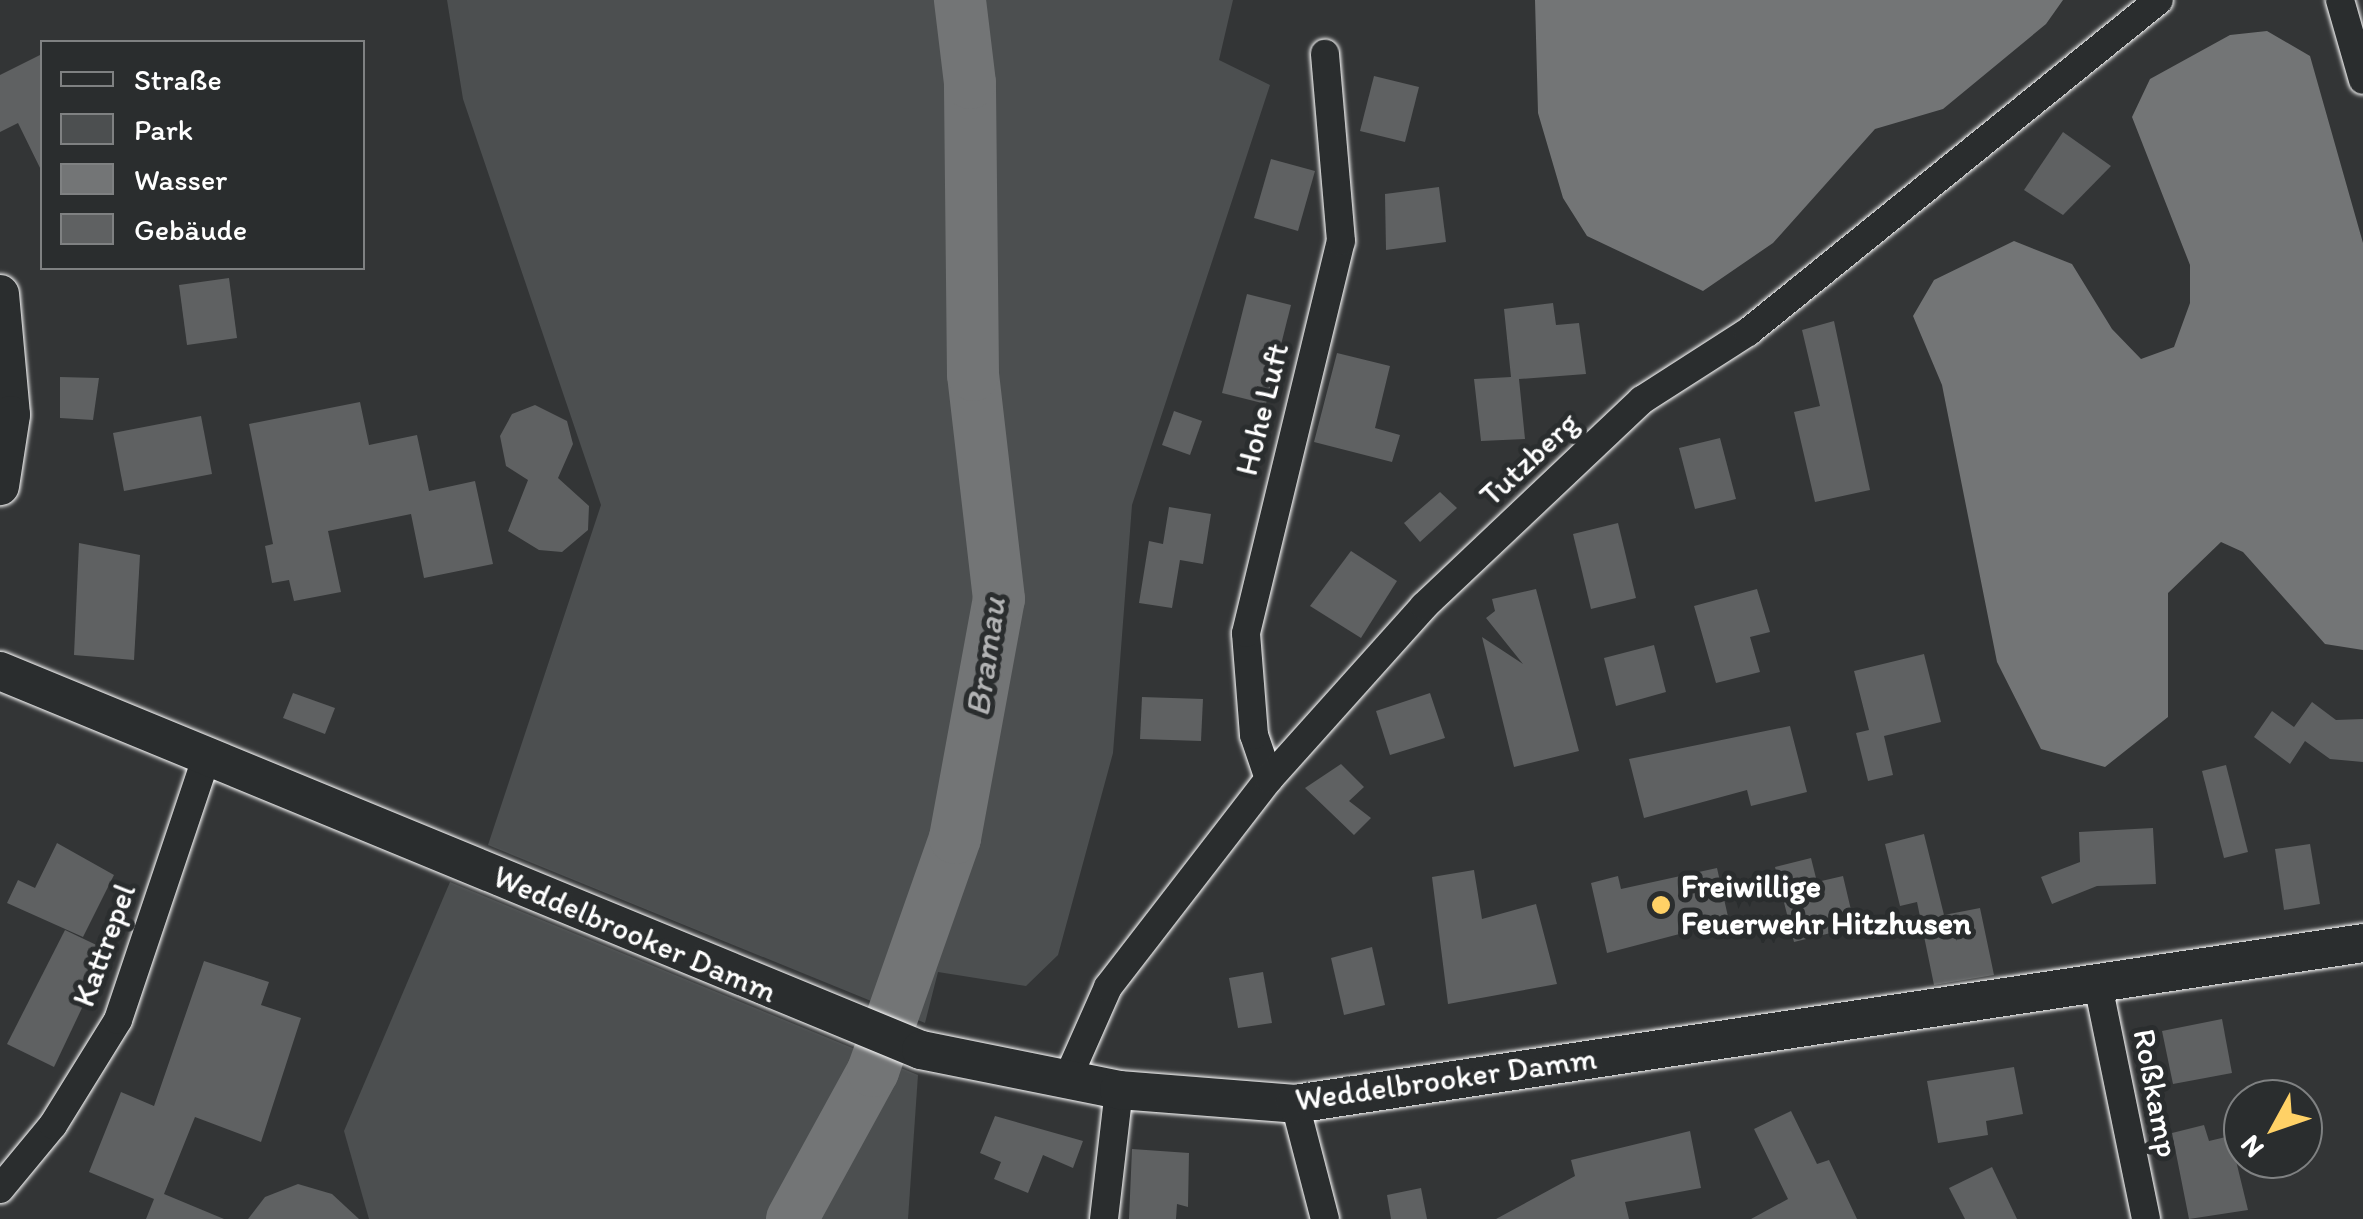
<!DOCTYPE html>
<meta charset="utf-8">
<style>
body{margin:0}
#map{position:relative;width:2363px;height:1219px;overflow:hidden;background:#333536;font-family:Itim,sans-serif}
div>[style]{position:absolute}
.green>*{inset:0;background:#4c4f50}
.water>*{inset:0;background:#737576}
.river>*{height:52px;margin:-26px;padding:0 26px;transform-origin:26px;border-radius:26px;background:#737576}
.building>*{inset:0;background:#5f6162}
.roads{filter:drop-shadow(0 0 2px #fff) drop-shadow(0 0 2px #fff)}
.street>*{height:28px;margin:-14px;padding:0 14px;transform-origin:14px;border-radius:14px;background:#2a2d2e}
.secondary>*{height:38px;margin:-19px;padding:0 19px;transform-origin:19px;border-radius:19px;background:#2a2d2e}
.dots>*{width:28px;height:28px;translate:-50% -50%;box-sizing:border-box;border:5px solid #2a2d2e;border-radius:50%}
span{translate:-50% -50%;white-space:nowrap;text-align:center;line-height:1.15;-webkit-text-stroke:10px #2a2d2e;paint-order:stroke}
.street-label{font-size:32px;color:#fff}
.poi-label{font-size:32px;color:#fff;font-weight:700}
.left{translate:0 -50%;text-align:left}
.water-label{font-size:35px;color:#b2b3b4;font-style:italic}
.legend{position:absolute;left:40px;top:40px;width:325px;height:230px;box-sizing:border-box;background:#2a2d2e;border:2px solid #7f8182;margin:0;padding:12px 18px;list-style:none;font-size:30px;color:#fff}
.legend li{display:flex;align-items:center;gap:20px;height:50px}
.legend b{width:50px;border:2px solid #7f8182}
.north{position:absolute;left:2223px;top:1079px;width:100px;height:100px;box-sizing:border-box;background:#2a2d2e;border:2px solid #7f8182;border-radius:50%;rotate:230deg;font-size:28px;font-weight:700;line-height:40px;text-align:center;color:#fff}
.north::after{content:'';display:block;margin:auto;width:35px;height:45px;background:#ffd166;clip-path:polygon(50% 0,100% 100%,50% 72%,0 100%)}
</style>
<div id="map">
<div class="green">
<i style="clip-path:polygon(447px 0,1233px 0,1219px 60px,1270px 85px,1132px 505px,1113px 753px,1058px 955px,1026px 986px,938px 972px,925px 1023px,488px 845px,601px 505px,463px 99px)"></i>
<i style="clip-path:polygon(450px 882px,918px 1075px,908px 1219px,369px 1219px,344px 1131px)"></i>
</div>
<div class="water">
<i style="clip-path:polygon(1535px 0,2063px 0,2046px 24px,1943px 109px,1875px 129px,1773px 243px,1703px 291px,1587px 236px,1563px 198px,1538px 113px)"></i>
<i style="clip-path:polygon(2267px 31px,2310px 56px,2363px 243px,2363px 650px,2325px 644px,2243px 552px,2221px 542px,2168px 593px,2168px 717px,2105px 767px,2041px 749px,1997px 662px,1942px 385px,1913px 316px,1934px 280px,2014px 241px,2072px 264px,2112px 329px,2141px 359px,2174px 347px,2190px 303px,2190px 265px,2132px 117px,2150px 79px,2230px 35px)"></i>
</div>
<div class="river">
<i style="left:792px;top:1219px;width:169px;rotate:-61.3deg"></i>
<i style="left:873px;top:1071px;width:247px;rotate:-70.6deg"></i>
<i style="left:955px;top:838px;width:243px;rotate:-79.6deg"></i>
<i style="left:999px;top:599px;width:226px;rotate:-96.6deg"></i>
<i style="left:973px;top:375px;width:292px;rotate:-90.6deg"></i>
<i style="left:970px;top:83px;width:84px;rotate:-96.9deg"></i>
</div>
<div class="building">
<i style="clip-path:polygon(42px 54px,42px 172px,18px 123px,0 132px,0 75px)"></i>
<i style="clip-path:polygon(1374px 76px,1419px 87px,1405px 142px,1360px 131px)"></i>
<i style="clip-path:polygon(2063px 132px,2111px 166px,2063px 215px,2024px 190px)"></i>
<i style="clip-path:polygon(1271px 159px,1315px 171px,1298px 231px,1254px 218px)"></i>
<i style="clip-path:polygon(1439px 187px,1446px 242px,1386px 250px,1385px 194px)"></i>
<i style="clip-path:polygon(229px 278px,237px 338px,187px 345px,179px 285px)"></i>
<i style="clip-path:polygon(1247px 294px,1291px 305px,1266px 404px,1222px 393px)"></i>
<i style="clip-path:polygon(1553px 303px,1556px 325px,1579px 323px,1586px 374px,1519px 379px,1525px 439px,1481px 441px,1474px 379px,1511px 377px,1504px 309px)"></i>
<i style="clip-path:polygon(1834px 321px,1870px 490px,1815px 502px,1794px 412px,1820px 406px,1802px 330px)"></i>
<i style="clip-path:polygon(1337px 353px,1390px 366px,1375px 428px,1400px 435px,1392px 462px,1314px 442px)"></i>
<i style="clip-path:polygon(60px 377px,99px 378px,93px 420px,60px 418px)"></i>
<i style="clip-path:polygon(360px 402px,369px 445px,417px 435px,429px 491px,475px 481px,493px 564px,424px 578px,411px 514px,328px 531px,341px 592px,294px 601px,289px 580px,272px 583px,265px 546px,273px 544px,249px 424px)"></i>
<i style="clip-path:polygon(535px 405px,567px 421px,573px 444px,558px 478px,589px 506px,588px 530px,562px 552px,539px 550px,508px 531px,528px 480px,506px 466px,500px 436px,512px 414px)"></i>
<i style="clip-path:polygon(1174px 411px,1202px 421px,1190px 455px,1162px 445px)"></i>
<i style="clip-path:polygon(201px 416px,212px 474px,124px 491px,113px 433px)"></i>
<i style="clip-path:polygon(1720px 438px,1736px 499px,1695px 509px,1679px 448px)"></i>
<i style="clip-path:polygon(1440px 492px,1457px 508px,1420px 542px,1404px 523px)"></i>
<i style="clip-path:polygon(1169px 507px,1211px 514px,1203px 564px,1180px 560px,1172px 608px,1139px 603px,1149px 541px,1163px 544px)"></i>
<i style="clip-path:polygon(1618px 523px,1636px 598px,1591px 609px,1573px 534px)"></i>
<i style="clip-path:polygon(79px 543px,140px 555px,134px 660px,74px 655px)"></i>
<i style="clip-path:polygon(1351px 551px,1397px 581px,1361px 638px,1310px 606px)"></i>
<i style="clip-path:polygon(1536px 589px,1579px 751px,1514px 767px,1482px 637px,1523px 664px,1486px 618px,1495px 611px,1492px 599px)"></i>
<i style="clip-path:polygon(1757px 589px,1770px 632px,1750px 637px,1760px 672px,1716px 683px,1694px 606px)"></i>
<i style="clip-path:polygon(1654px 645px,1666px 692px,1616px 706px,1604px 658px)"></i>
<i style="clip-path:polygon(1924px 654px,1941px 722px,1884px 736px,1893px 775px,1868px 781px,1856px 733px,1869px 730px,1854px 671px)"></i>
<i style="clip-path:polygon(293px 693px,335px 708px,325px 734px,283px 718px)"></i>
<i style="clip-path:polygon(1430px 693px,1445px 738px,1390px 755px,1376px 711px)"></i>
<i style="clip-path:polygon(1142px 697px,1203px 699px,1201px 741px,1140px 739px)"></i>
<i style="clip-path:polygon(2312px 702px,2336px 720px,2363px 719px,2363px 762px,2330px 759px,2305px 741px,2290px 764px,2254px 737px,2272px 711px,2294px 727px)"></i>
<i style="clip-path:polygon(1790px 726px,1807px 792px,1751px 806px,1747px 790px,1644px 818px,1629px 759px)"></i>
<i style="clip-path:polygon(1341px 764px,1364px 787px,1349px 801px,1371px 818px,1354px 835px,1305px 788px)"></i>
<i style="clip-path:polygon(2226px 765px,2248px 852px,2224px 858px,2202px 771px)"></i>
<i style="clip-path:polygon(2153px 828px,2156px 884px,2097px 886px,2052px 904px,2041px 877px,2080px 862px,2079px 832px)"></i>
<i style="clip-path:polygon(1924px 834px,1944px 915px,1980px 908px,1994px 975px,1934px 985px,1917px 902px,1900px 906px,1885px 844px)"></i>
<i style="clip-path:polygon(57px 843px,114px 875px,83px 937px,7px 903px,18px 880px,35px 888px)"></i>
<i style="clip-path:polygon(2310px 844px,2320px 904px,2284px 910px,2275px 849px)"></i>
<i style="clip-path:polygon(1811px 858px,1817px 882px,1843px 876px,1855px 927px,1794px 942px,1775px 867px)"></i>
<i style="clip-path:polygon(1717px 868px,1729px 921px,1607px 953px,1591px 883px,1618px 876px,1621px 889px)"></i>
<i style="clip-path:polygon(1474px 870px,1482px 919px,1536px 904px,1557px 984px,1448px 1004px,1432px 877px)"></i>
<i style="clip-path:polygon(65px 930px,109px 951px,54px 1067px,7px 1044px)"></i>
<i style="clip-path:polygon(1372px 947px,1385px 1005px,1344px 1015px,1331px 958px)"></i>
<i style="clip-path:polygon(204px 961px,269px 982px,261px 1005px,301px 1018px,261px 1142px,195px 1117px,164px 1194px,224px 1219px,146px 1219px,154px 1199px,89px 1172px,121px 1092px,154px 1106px)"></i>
<i style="clip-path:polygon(1263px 972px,1272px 1023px,1238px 1028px,1229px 978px)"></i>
<i style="clip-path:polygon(2222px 1019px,2232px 1073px,2173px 1084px,2162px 1031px)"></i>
<i style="clip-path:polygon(2014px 1067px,2023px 1114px,1986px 1121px,1988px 1135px,1938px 1143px,1927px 1081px)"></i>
<i style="clip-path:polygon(1791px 1111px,1817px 1164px,1829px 1160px,1857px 1219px,1751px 1219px,1788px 1199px,1754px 1129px)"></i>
<i style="clip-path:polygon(995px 1116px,1083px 1141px,1073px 1168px,1043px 1155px,1028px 1193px,994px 1179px,1001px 1162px,980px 1153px)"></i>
<i style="clip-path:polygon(2204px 1125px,2209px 1141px,2230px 1136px,2248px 1210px,2189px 1219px,2172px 1133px)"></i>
<i style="clip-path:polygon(1690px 1131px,1701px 1188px,1625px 1202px,1629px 1219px,1496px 1219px,1575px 1176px,1571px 1160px)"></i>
<i style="clip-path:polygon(1132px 1149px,1189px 1153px,1188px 1207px,1177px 1204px,1176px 1219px,1129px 1219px)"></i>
<i style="clip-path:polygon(1992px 1167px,2017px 1219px,1965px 1219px,1949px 1188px)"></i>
<i style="clip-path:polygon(298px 1184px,332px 1194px,359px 1219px,248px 1219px,265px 1197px)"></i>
<i style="clip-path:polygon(1421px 1188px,1427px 1219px,1391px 1219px,1387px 1195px)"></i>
</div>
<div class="roads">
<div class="street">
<i style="left:2340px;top:0;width:83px;rotate:74deg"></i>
<i style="left:1269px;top:779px;width:46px;rotate:-108.8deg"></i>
<i style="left:1254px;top:735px;width:102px;rotate:-94.5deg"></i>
<i style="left:1246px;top:633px;width:403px;rotate:-76.4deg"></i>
<i style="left:1341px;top:241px;width:188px;rotate:-94.9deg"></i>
<i style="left:2097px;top:980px;width:244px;rotate:78.4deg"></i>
<i style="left:1066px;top:1082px;width:104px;rotate:-66.1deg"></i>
<i style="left:1108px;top:987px;width:263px;rotate:-52.3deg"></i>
<i style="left:1269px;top:779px;width:232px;rotate:-48.1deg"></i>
<i style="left:1424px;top:606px;width:300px;rotate:-43.4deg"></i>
<i style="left:1642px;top:400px;width:126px;rotate:-32.7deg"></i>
<i style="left:1748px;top:332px;width:528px;rotate:-38.93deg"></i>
<i style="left:1295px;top:1104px;width:119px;rotate:75.4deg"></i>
<i style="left:0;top:1189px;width:83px;rotate:-50.4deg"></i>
<i style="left:53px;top:1125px;width:123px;rotate:-58.2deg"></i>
<i style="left:118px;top:1020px;width:279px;rotate:-71.4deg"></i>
<i style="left:1104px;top:1219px;width:130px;rotate:-83.4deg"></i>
</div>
<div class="secondary">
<i style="left:0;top:294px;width:121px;rotate:84.8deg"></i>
<i style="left:11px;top:415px;width:72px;rotate:98.8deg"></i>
<i style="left:0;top:671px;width:996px;rotate:22.37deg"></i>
<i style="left:921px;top:1050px;width:202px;rotate:11.4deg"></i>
<i style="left:1119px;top:1090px;width:177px;rotate:4.5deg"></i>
<i style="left:1295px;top:1104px;width:1080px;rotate:-8.57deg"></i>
</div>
</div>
<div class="dots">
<i style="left:1661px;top:905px;background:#ffd166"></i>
</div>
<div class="street-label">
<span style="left:1262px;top:409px;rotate:-76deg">Hohe Luft</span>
<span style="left:1529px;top:459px;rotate:-43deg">Tutzberg</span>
<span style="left:635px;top:934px;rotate:23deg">Weddelbrooker Damm</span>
<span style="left:104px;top:945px;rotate:-70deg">Kattrepel</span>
<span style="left:1446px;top:1079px;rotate:-8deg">Weddelbrooker Damm</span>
<span style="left:2156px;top:1093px;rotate:79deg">Roßkamp</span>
</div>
<div class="poi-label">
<span class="left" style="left:1681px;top:905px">Freiwillige<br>Feuerwehr Hitzhusen</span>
</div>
<div class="water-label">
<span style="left:985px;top:657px;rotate:-82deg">Bramau</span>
</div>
<ul class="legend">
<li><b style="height:12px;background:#2a2d2e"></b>Straße</li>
<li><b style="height:28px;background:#4c4f50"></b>Park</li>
<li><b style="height:28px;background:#737576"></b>Wasser</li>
<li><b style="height:28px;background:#5f6162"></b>Gebäude</li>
</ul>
<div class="north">N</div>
</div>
